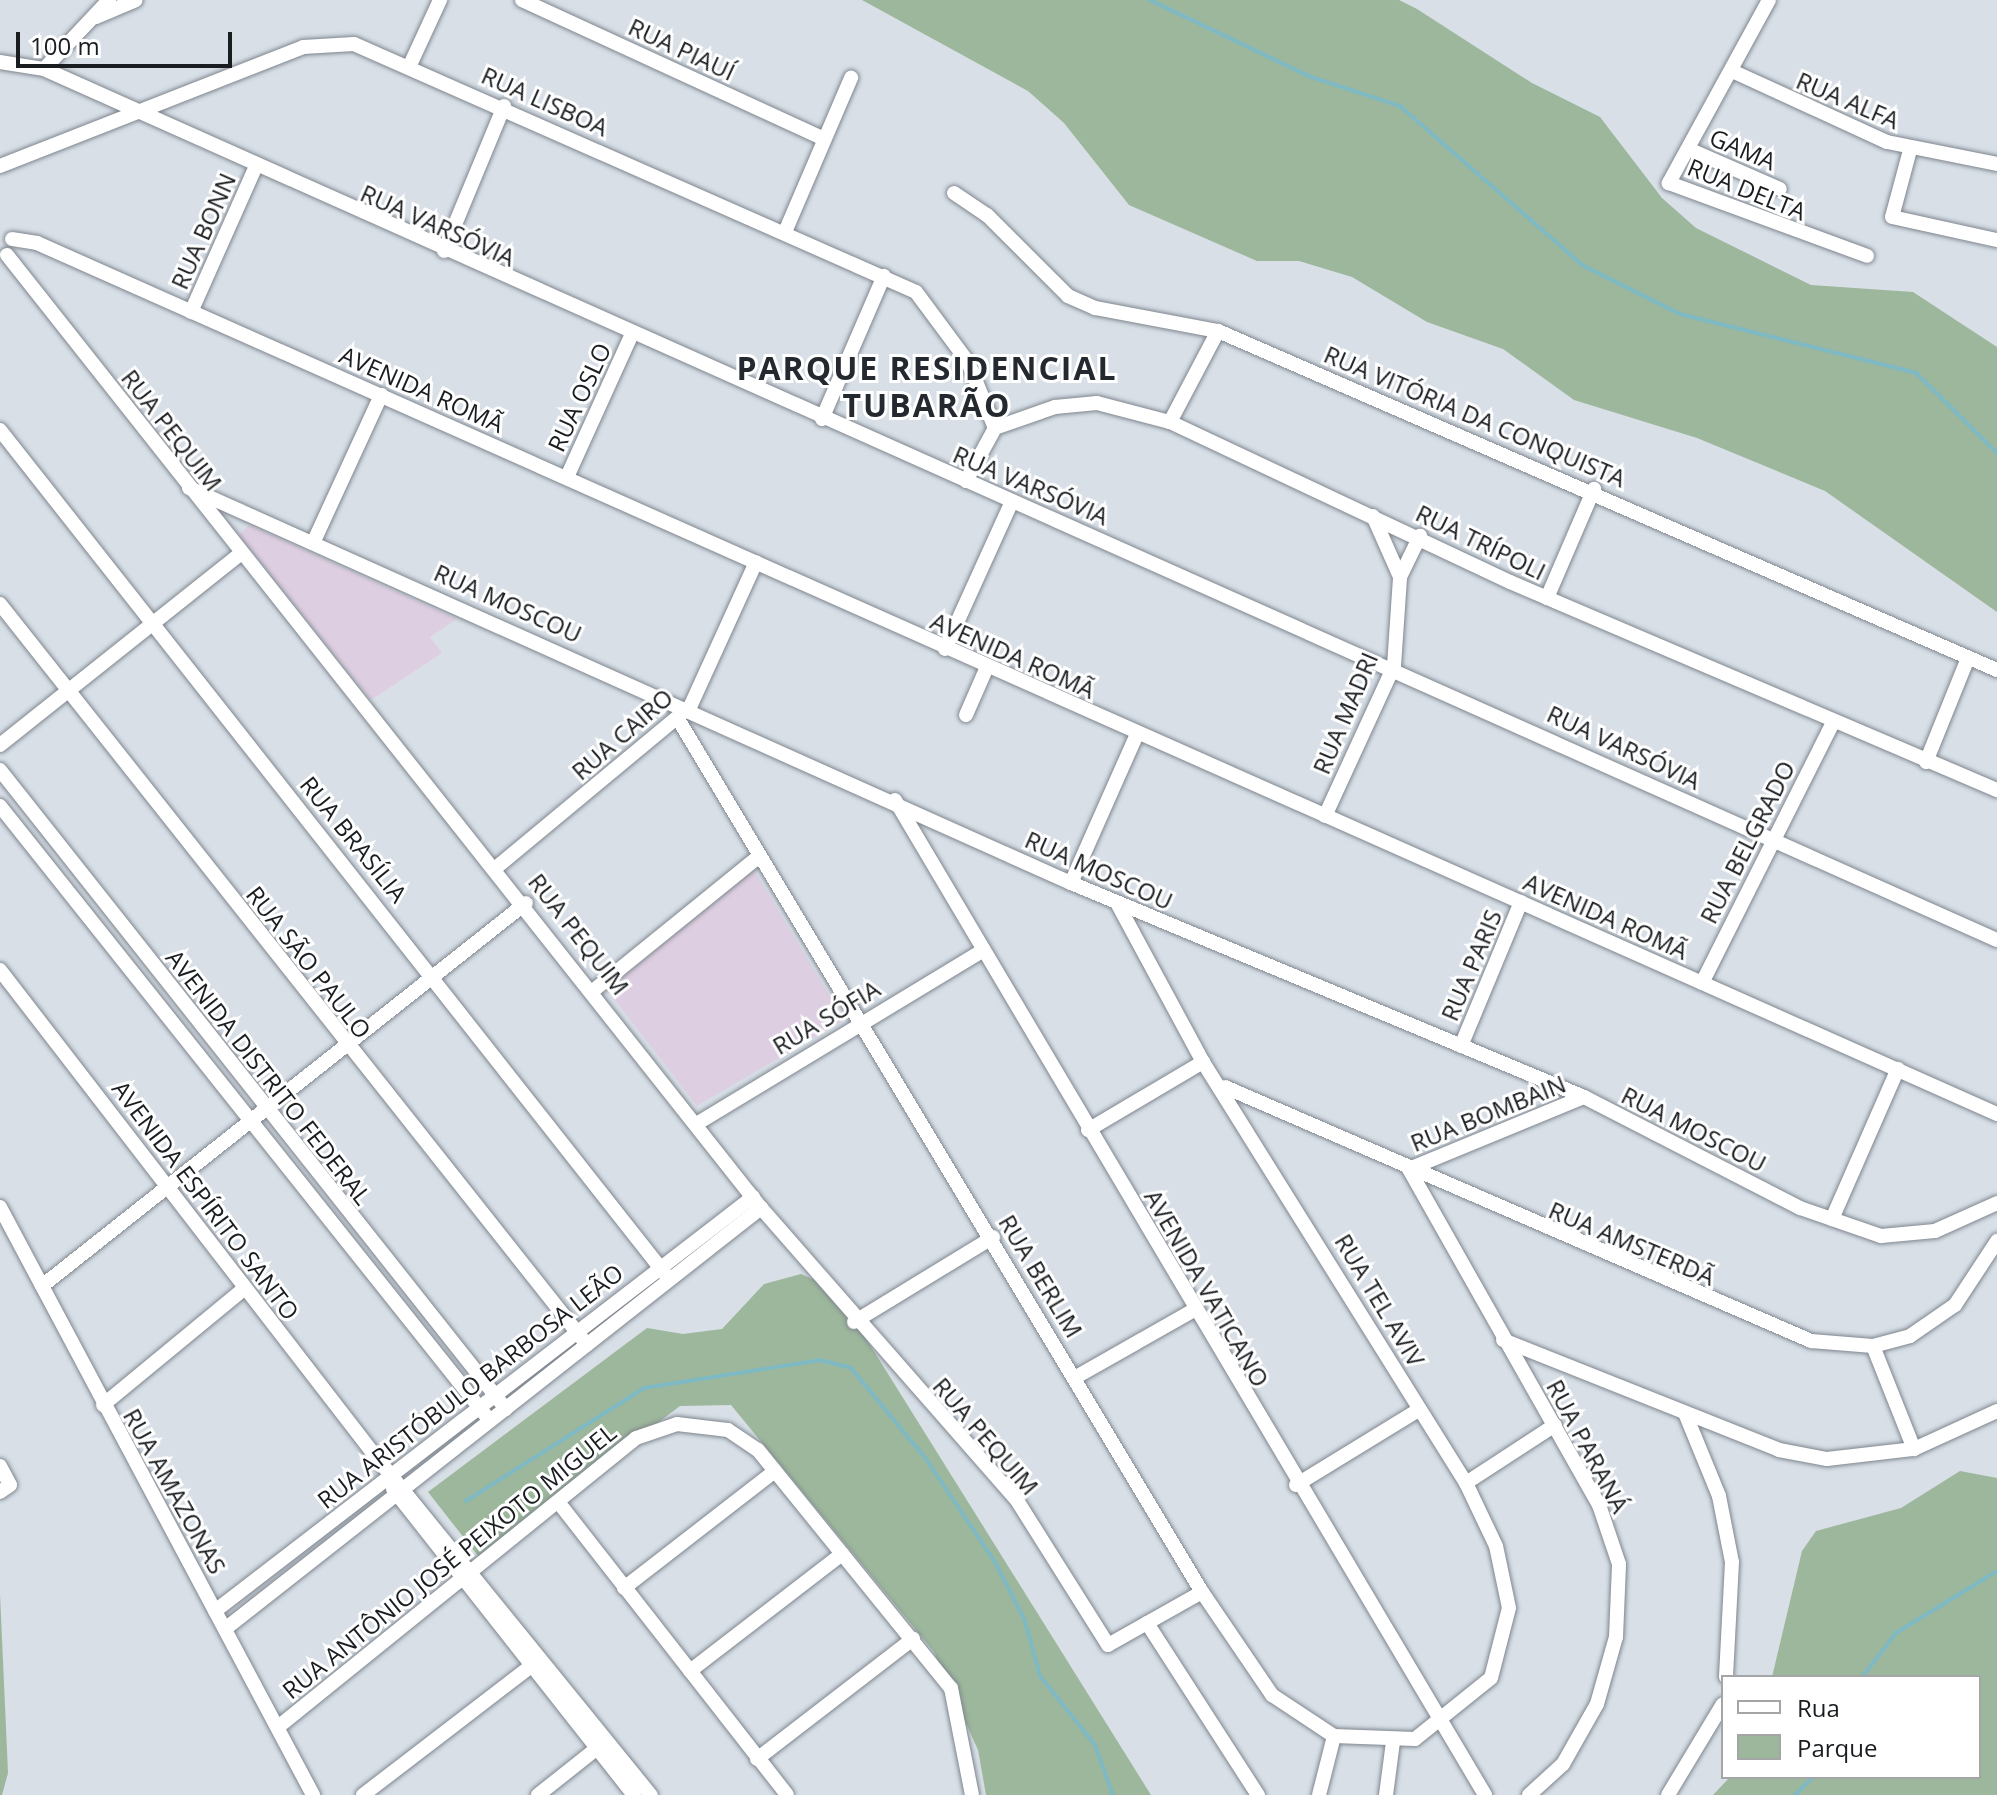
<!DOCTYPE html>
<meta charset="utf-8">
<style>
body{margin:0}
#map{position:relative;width:1997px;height:1795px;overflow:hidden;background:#d8dfe7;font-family:"Open Sans",sans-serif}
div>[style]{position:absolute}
.education>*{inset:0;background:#decee1}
.green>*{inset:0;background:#9db79c}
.stream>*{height:4px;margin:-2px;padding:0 2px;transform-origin:2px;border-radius:2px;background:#7fb9c3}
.roads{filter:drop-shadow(0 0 2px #7f868e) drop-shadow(0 0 2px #7f868e)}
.minor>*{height:14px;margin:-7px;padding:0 7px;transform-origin:7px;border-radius:7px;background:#fff}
span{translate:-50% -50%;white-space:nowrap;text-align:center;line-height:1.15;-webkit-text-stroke:6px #fff;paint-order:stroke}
.street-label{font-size:24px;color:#1a1d20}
.district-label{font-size:32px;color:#242930;font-weight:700;letter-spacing:2px}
.legend{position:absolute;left:1721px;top:1675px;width:260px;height:104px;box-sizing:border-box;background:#fff;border:2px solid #a3a5a6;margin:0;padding:10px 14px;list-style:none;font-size:24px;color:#1a1d20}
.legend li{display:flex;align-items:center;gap:16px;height:40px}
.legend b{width:40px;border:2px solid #a3a5a6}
.scale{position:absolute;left:16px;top:32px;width:216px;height:36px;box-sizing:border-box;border:4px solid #1a1d20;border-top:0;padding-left:10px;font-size:24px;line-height:28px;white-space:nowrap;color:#1a1d20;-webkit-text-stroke:6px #fff;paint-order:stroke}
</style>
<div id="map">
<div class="education">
<i style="clip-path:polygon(249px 525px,457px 619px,430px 637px,442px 653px,371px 700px,239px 535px)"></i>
<i style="clip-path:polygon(754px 870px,844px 1020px,697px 1106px,607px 990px)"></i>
</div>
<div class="green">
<i style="clip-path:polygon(862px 0,1399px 0,1417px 9px,1532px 83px,1600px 117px,1662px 198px,1696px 228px,1811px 285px,1913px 292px,1997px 347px,1997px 612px,1825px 491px,1697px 438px,1574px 400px,1503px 349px,1427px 322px,1352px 277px,1299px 261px,1257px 261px,1129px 205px,1064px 123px,1028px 91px)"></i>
<i style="clip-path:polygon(801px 1274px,835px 1289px,1151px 1795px,986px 1795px,978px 1750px,934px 1652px,731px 1405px,680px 1406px,479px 1557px,428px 1492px,647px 1328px,683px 1334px,722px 1329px,764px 1284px)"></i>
<i style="clip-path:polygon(1960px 1471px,1997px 1478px,1997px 1795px,1713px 1795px,1730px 1777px,1979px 1777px,1979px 1677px,1772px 1677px,1802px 1551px,1816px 1531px,1901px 1508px)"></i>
<i style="clip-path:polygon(0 1594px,8px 1773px,2px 1795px,0 1795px)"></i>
</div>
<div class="stream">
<i style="left:1150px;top:0;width:178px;rotate:25.6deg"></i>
<i style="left:1311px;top:77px;width:94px;rotate:18deg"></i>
<i style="left:1400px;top:106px;width:242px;rotate:41.1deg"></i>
<i style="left:1582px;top:265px;width:110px;rotate:26.6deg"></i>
<i style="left:1680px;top:314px;width:243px;rotate:14deg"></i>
<i style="left:1916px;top:373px;width:114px;rotate:44.6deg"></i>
<i style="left:466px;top:1501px;width:211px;rotate:-32.4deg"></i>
<i style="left:644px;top:1388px;width:178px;rotate:-9deg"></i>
<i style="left:820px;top:1360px;width:32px;rotate:14deg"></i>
<i style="left:851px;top:1368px;width:118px;rotate:50.5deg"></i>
<i style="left:926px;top:1459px;width:124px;rotate:56.2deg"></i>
<i style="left:995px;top:1562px;width:66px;rotate:63deg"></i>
<i style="left:1025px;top:1621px;width:57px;rotate:74.7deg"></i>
<i style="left:1040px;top:1676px;width:88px;rotate:51.4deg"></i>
<i style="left:1095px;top:1745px;width:53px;rotate:70.2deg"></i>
<i style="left:1862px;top:1677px;width:56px;rotate:-52.3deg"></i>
<i style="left:1896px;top:1633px;width:119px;rotate:-31.5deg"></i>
<i style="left:1795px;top:1795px;width:25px;rotate:-45deg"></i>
</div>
<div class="roads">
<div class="minor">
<i style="left:522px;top:0;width:332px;rotate:24.7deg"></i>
<i style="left:1769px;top:0;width:209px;rotate:118.7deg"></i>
<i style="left:1669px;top:183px;width:211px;rotate:20.2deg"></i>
<i style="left:96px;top:17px;width:43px;rotate:-23deg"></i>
<i style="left:0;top:62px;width:45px;rotate:9deg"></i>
<i style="left:44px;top:69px;width:2138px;rotate:24.04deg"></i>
<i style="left:410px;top:65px;width:72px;rotate:-65.2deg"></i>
<i style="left:44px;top:69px;width:95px;rotate:-46.7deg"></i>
<i style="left:1732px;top:71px;width:170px;rotate:24.6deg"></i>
<i style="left:1887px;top:142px;width:112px;rotate:11.3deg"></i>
<i style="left:1688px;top:149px;width:100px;rotate:23.5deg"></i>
<i style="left:1910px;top:150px;width:69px;rotate:105deg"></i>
<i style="left:1892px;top:217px;width:107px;rotate:12.4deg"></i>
<i style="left:0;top:166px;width:326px;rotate:-21.4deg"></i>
<i style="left:303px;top:47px;width:51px;rotate:-3.4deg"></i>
<i style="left:354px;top:44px;width:614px;rotate:23.81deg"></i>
<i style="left:916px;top:292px;width:87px;rotate:53.4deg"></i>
<i style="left:968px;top:362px;width:71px;rotate:67.8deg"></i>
<i style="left:954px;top:193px;width:40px;rotate:34deg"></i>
<i style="left:987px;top:215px;width:115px;rotate:45deg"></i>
<i style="left:1068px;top:296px;width:30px;rotate:24deg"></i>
<i style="left:1095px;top:308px;width:125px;rotate:10.6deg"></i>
<i style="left:1218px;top:331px;width:850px;rotate:23.52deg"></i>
<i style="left:785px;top:232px;width:168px;rotate:-66.8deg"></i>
<i style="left:12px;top:239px;width:25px;rotate:9deg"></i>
<i style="left:37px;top:243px;width:2145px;rotate:23.96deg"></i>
<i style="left:444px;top:251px;width:157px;rotate:-67.5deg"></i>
<i style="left:7px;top:255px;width:1215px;rotate:51.65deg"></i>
<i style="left:761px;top:1208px;width:390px;rotate:48.8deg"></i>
<i style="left:1018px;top:1502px;width:169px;rotate:57.8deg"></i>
<i style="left:1108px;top:1645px;width:108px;rotate:-29.4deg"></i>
<i style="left:191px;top:312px;width:158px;rotate:-66deg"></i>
<i style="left:822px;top:419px;width:156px;rotate:-66.6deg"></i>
<i style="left:1170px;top:422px;width:103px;rotate:-62.2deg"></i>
<i style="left:0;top:430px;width:1081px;rotate:51.76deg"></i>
<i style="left:567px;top:477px;width:155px;rotate:-65.6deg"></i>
<i style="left:966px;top:481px;width:60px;rotate:-61.3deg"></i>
<i style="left:995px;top:428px;width:64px;rotate:-19.3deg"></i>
<i style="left:1055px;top:407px;width:42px;rotate:-5.4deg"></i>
<i style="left:1097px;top:403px;width:75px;rotate:14.6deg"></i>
<i style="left:1170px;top:422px;width:376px;rotate:25.2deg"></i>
<i style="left:1510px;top:582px;width:530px;rotate:23.13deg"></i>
<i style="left:189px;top:488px;width:966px;rotate:24.13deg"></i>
<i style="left:1071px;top:883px;width:556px;rotate:22.64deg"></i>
<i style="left:1584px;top:1097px;width:243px;rotate:27.2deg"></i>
<i style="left:1800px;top:1208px;width:86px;rotate:19.1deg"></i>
<i style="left:1881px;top:1236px;width:54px;rotate:-5.3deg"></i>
<i style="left:1935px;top:1231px;width:68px;rotate:-24.3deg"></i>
<i style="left:1373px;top:516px;width:67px;rotate:66.1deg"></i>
<i style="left:314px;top:541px;width:161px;rotate:-65.3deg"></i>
<i style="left:1547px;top:598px;width:119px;rotate:-66.7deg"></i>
<i style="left:0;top:604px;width:945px;rotate:51.61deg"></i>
<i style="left:945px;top:649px;width:162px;rotate:-65.6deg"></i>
<i style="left:966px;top:715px;width:52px;rotate:-66.4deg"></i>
<i style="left:678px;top:719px;width:1018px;rotate:59.03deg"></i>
<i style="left:1202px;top:1592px;width:125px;rotate:55.8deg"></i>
<i style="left:1272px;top:1695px;width:74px;rotate:33.5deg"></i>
<i style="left:1334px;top:1736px;width:81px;rotate:2.1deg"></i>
<i style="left:1415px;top:1739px;width:97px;rotate:-38.8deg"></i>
<i style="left:1491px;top:1678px;width:72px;rotate:-75.6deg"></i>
<i style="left:1509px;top:1608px;width:63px;rotate:-101.8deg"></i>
<i style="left:1496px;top:1546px;width:70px;rotate:-115.5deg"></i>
<i style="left:1466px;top:1483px;width:496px;rotate:-122deg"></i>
<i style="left:1203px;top:1062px;width:181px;rotate:-118.4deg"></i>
<i style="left:0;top:745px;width:308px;rotate:-38.5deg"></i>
<i style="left:1926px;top:762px;width:112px;rotate:-68deg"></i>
<i style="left:0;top:770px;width:815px;rotate:51.63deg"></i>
<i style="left:895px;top:800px;width:1157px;rotate:59.33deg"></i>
<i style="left:0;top:806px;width:786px;rotate:51.45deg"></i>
<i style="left:1325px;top:816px;width:165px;rotate:-65.3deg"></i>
<i style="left:1394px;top:666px;width:89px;rotate:-86.1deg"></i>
<i style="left:1400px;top:577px;width:46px;rotate:-64deg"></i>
<i style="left:497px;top:867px;width:251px;rotate:-39.7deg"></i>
<i style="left:690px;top:707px;width:159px;rotate:-65.5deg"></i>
<i style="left:1071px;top:883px;width:163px;rotate:-66.1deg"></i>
<i style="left:0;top:970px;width:615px;rotate:52.33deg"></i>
<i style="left:376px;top:1457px;width:436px;rotate:50.9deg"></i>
<i style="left:1702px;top:983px;width:293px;rotate:-63.3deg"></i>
<i style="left:594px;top:990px;width:211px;rotate:-39deg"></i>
<i style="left:1461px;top:1046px;width:156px;rotate:-67.4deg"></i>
<i style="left:1225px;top:1087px;width:639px;rotate:23.43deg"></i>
<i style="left:1811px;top:1341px;width:62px;rotate:4.6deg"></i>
<i style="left:1873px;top:1346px;width:38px;rotate:-15deg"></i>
<i style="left:1910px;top:1336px;width:55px;rotate:-34.6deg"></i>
<i style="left:1955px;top:1305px;width:77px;rotate:-56.7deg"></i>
<i style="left:698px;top:1123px;width:328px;rotate:-31.2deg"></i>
<i style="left:1088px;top:1130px;width:134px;rotate:-30.6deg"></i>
<i style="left:0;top:1207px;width:666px;rotate:61.97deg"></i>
<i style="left:1832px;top:1219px;width:164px;rotate:-66.3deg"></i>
<i style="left:42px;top:1286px;width:617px;rotate:-38.36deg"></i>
<i style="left:854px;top:1322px;width:163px;rotate:-31.4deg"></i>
<i style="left:1503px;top:1340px;width:297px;rotate:21.7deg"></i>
<i style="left:1779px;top:1450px;width:49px;rotate:10.6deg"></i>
<i style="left:1827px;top:1459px;width:88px;rotate:-6.6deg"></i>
<i style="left:1914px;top:1449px;width:91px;rotate:-24.6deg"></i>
<i style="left:1873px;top:1346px;width:111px;rotate:68.3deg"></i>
<i style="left:1076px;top:1377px;width:136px;rotate:-29.6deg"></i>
<i style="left:103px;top:1405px;width:184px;rotate:-39.5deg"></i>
<i style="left:1685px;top:1413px;width:90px;rotate:67.7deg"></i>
<i style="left:1719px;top:1496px;width:67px;rotate:78.9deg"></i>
<i style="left:1732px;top:1562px;width:115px;rotate:93deg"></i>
<i style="left:0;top:1466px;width:21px;rotate:62deg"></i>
<i style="left:10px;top:1485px;width:12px;rotate:145deg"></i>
<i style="left:1466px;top:1483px;width:106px;rotate:-33.1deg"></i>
<i style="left:1296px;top:1485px;width:145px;rotate:-31.5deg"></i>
<i style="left:393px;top:1489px;width:390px;rotate:51.8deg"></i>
<i style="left:559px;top:1503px;width:370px;rotate:52deg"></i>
<i style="left:624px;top:1588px;width:191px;rotate:-37.8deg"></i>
<i style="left:215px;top:1611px;width:679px;rotate:-37.58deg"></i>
<i style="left:1147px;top:1623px;width:205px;rotate:57.2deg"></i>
<i style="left:225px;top:1629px;width:682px;rotate:-38.15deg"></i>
<i style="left:690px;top:1671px;width:192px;rotate:-37.6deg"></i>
<i style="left:278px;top:1727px;width:460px;rotate:-38.9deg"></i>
<i style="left:636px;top:1438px;width:43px;rotate:-18.9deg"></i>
<i style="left:677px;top:1424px;width:51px;rotate:6.7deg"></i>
<i style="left:728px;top:1430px;width:36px;rotate:34deg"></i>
<i style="left:758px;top:1450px;width:306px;rotate:51deg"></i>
<i style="left:951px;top:1688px;width:109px;rotate:78.9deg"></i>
<i style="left:757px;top:1759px;width:197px;rotate:-37.6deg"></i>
<i style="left:363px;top:1795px;width:215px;rotate:-37.5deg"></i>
<i style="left:538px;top:1795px;width:74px;rotate:-38.4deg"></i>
<i style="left:1319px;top:1795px;width:61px;rotate:-75.7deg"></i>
<i style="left:1386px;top:1795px;width:53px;rotate:-82.5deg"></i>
<i style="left:1529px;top:1795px;width:46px;rotate:-42.4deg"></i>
<i style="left:1563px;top:1764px;width:69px;rotate:-60.5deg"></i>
<i style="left:1597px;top:1704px;width:70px;rotate:-74.2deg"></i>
<i style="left:1616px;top:1637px;width:73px;rotate:-87.6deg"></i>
<i style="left:1619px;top:1564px;width:62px;rotate:-108.7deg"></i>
<i style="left:1599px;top:1505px;width:386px;rotate:-119.5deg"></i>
<i style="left:1409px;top:1169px;width:189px;rotate:-22.4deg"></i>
<i style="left:1668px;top:1795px;width:106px;rotate:-58.9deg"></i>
</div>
</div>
<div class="street-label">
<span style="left:682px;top:49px;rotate:25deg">RUA PIAUÍ</span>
<span style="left:1848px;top:100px;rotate:23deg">RUA ALFA</span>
<span style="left:545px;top:101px;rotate:24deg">RUA LISBOA</span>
<span style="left:1743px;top:149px;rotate:23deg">GAMA</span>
<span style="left:1747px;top:189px;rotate:22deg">RUA DELTA</span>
<span style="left:438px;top:225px;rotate:24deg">RUA VARSÓVIA</span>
<span style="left:203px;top:231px;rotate:-66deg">RUA BONN</span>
<span style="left:422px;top:389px;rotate:24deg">AVENIDA ROMÃ</span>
<span style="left:579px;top:397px;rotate:-65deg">RUA OSLO</span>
<span style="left:1475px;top:416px;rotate:23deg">RUA VITÓRIA DA CONQUISTA</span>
<span style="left:172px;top:430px;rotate:52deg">RUA PEQUIM</span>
<span style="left:1031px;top:485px;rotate:23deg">RUA VARSÓVIA</span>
<span style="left:1481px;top:542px;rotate:26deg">RUA TRÍPOLI</span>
<span style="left:508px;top:603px;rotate:24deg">RUA MOSCOU</span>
<span style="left:1013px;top:655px;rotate:24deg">AVENIDA ROMÃ</span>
<span style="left:1345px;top:713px;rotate:-67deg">RUA MADRI</span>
<span style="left:622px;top:734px;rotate:-41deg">RUA CAIRO</span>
<span style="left:1624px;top:747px;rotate:25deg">RUA VARSÓVIA</span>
<span style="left:354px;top:839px;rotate:51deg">RUA BRASÍLIA</span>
<span style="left:1747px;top:842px;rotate:-63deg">RUA BELGRADO</span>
<span style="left:1099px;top:870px;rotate:24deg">RUA MOSCOU</span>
<span style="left:1606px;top:916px;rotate:24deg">AVENIDA ROMÃ</span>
<span style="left:579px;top:934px;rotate:52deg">RUA PEQUIM</span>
<span style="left:309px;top:962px;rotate:52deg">RUA SÃO PAULO</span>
<span style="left:1471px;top:965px;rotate:-67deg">RUA PARIS</span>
<span style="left:826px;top:1017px;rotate:-31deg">RUA SÓFIA</span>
<span style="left:269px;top:1077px;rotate:52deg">AVENIDA DISTRITO FEDERAL</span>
<span style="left:1488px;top:1113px;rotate:-22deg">RUA BOMBAIN</span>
<span style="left:1694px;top:1129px;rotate:27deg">RUA MOSCOU</span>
<span style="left:206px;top:1200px;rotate:53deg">AVENIDA ESPÍRITO SANTO</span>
<span style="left:1632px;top:1243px;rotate:23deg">RUA AMSTERDÃ</span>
<span style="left:1041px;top:1276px;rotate:59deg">RUA BERLIM</span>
<span style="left:1207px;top:1288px;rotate:60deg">AVENIDA VATICANO</span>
<span style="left:1380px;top:1300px;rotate:59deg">RUA TEL AVIV</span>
<span style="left:470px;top:1386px;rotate:-38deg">RUA ARISTÓBULO BARBOSA LEÃO</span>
<span style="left:986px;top:1436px;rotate:49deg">RUA PEQUIM</span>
<span style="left:1588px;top:1446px;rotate:62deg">RUA PARANÁ</span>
<span style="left:175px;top:1491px;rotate:61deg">RUA AMAZONAS</span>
<span style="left:449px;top:1561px;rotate:-39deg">RUA ANTÔNIO JOSÉ PEIXOTO MIGUEL</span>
</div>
<div class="district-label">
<span style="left:927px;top:387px">PARQUE RESIDENCIAL<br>TUBARÃO</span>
</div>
<ul class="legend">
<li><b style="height:10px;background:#fff"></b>Rua</li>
<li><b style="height:22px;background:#9db79c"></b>Parque</li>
</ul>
<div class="scale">100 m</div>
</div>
